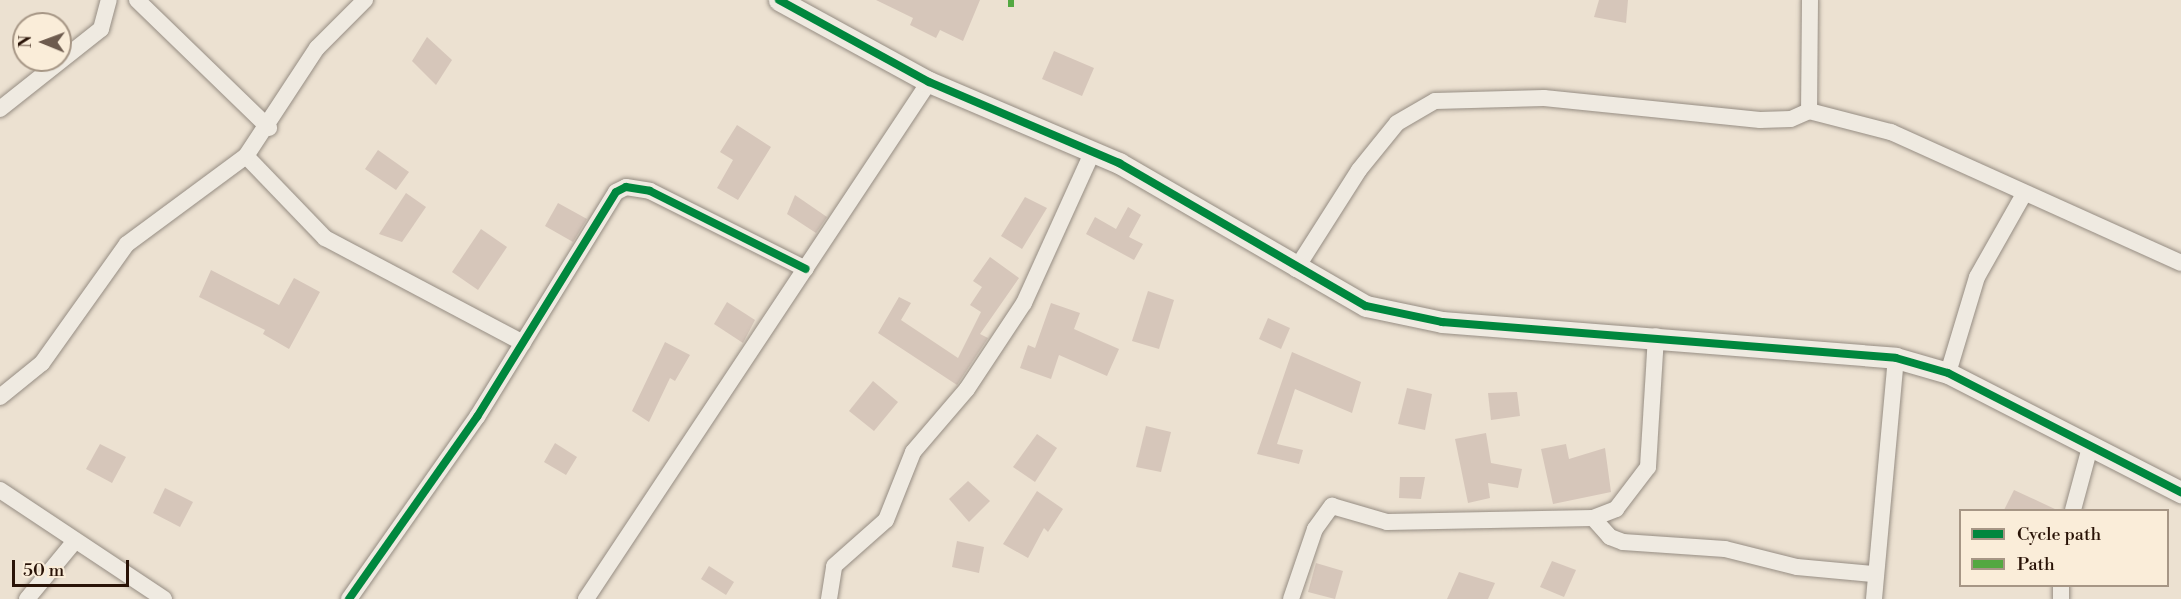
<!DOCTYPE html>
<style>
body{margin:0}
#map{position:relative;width:2181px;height:599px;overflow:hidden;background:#ece1d1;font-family:"Libre Bodoni",serif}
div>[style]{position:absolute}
.building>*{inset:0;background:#d6c6ba}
.roads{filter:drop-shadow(0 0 2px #968d83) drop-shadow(0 0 2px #968d83)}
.minor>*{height:16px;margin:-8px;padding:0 8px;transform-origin:8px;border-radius:8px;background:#efeae1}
.tertiary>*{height:21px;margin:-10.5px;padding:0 10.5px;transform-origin:10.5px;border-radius:10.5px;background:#efeae1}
.quiet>*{height:6px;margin-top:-3px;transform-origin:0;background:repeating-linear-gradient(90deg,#53a841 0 12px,transparent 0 18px)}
.cycleway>*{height:8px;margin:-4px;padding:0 4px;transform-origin:4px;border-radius:4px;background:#00873e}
span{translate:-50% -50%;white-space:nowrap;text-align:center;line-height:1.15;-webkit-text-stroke:4.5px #faedd9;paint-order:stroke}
.legend{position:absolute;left:1959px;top:509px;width:210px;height:78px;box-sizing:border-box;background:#faedd9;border:2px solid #a69685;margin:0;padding:8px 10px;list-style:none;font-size:18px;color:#291307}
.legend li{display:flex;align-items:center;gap:12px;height:30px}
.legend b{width:30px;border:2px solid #a69685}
.north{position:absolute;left:12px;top:12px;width:60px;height:60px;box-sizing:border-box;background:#faedd9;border:2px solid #a69685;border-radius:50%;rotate:271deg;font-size:16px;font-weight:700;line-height:24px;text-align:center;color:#291307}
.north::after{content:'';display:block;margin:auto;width:21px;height:27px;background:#6d5b4e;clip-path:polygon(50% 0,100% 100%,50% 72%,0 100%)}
.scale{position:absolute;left:12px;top:560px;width:117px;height:27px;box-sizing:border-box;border:3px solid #291307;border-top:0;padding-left:8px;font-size:18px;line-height:21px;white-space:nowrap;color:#291307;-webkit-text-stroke:4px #faedd9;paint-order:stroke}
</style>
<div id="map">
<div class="building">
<i style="clip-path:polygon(876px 0,980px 0,963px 41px,940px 30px,936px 38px,910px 25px,913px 18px)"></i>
<i style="clip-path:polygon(1599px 0,1628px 0,1626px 23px,1594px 17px)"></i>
<i style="clip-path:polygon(427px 37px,452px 60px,436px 85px,412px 61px)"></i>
<i style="clip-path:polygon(1054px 51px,1094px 68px,1082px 96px,1042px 79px)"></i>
<i style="clip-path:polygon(737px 125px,771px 147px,738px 200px,717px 188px,733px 160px,720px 152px)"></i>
<i style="clip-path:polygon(378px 150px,409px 172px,396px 190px,365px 169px)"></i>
<i style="clip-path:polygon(406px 193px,426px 207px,402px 242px,379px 234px)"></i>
<i style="clip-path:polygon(795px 195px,827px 217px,816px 233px,787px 214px)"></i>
<i style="clip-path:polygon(1025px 197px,1047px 208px,1022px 249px,1001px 236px)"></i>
<i style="clip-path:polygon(558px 203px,587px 219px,573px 242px,545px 226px)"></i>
<i style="clip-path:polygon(1128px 207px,1141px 215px,1129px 237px,1143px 244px,1134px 260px,1086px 234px,1095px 217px,1116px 229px)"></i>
<i style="clip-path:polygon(481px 229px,507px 247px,478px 290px,452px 272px)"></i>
<i style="clip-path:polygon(990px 257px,1019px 278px,980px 334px,988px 338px,957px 385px,878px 333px,899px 297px,911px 303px,901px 320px,958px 358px,981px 312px,970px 305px,982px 287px,973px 281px)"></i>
<i style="clip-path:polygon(211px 270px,279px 305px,294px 278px,320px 292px,289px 349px,263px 334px,265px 330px,199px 297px)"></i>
<i style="clip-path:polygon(1148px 291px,1174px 300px,1159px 349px,1132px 341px)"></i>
<i style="clip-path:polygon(727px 302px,755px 320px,743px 343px,714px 324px)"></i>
<i style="clip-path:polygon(1051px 303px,1080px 313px,1074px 329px,1119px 349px,1107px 376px,1059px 355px,1051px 379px,1020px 368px,1028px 345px,1035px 348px)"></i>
<i style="clip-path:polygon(1268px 318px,1290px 328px,1281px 349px,1259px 339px)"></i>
<i style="clip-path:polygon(665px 342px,690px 355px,675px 381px,670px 378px,649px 422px,632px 411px)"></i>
<i style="clip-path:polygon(1292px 352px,1361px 382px,1352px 413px,1295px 389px,1277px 444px,1303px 450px,1299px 464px,1257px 454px)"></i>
<i style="clip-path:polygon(873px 381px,898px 402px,874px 431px,849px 411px)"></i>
<i style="clip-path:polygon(1407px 388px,1432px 394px,1425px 430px,1398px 424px)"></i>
<i style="clip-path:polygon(1517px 392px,1520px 416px,1491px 420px,1488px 393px)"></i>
<i style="clip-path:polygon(1146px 426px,1171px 432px,1161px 472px,1136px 467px)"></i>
<i style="clip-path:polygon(1486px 433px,1491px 463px,1522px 469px,1518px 488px,1488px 483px,1490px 498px,1468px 503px,1455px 439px)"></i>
<i style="clip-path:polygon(1037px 434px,1057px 448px,1035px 482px,1013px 467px)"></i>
<i style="clip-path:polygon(555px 443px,577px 457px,566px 475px,544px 462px)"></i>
<i style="clip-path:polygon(100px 444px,126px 457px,112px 483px,86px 469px)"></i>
<i style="clip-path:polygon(1566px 444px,1569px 459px,1605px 448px,1611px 492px,1553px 504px,1541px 449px)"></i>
<i style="clip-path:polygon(1400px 477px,1425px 477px,1421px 499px,1399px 498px)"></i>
<i style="clip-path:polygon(968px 481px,990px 501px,969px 522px,949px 499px)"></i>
<i style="clip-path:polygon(165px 488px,193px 502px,180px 527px,153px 513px)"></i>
<i style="clip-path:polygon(2014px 490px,2057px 510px,2004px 510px)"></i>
<i style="clip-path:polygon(1037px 491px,1063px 509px,1048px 532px,1044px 528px,1028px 558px,1003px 544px)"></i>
<i style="clip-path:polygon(957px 541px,984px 547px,979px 573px,952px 567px)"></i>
<i style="clip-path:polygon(1552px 561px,1576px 570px,1564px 597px,1540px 587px)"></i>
<i style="clip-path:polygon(1316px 563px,1343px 571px,1335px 599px,1308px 592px)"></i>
<i style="clip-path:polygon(709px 566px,734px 582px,726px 595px,701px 579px)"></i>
<i style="clip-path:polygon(1459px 572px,1495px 583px,1488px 599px,1447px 599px)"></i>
</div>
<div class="roads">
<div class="minor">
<i style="left:137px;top:0;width:184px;rotate:44.1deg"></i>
<i style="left:1810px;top:0;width:111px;rotate:90.5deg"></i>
<i style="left:1809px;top:111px;width:85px;rotate:14.4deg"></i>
<i style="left:1891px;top:132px;width:318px;rotate:24.3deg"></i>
<i style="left:0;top:109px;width:129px;rotate:-38.4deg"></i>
<i style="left:101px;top:29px;width:30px;rotate:-75deg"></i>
<i style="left:246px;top:156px;width:114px;rotate:46.1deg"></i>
<i style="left:325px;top:238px;width:224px;rotate:27.9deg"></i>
<i style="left:1296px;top:269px;width:117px;rotate:-57.5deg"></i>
<i style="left:1359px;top:170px;width:60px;rotate:-51deg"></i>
<i style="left:1397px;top:123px;width:44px;rotate:-30.1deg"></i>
<i style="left:1435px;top:101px;width:109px;rotate:-1.6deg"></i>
<i style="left:1544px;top:98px;width:217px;rotate:5.8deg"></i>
<i style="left:1760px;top:120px;width:31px;rotate:-2deg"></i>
<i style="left:1791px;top:119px;width:20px;rotate:-24deg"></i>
<i style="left:1948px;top:373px;width:100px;rotate:-73.2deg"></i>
<i style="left:1977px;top:277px;width:95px;rotate:-60.5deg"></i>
<i style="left:0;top:397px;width:54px;rotate:-39deg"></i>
<i style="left:42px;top:363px;width:146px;rotate:-54.5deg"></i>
<i style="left:127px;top:244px;width:148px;rotate:-36.5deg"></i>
<i style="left:246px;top:156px;width:129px;rotate:-56.7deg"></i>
<i style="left:317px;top:48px;width:68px;rotate:-45deg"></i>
<i style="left:0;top:490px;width:197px;rotate:33.6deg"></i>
<i style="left:2073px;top:510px;width:65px;rotate:-74.9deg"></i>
<i style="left:1593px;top:518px;width:25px;rotate:48deg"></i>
<i style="left:1610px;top:537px;width:14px;rotate:21deg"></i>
<i style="left:1623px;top:542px;width:102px;rotate:3.9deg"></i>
<i style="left:1725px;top:549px;width:74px;rotate:14deg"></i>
<i style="left:1797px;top:567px;width:76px;rotate:5.3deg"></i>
<i style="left:27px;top:599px;width:75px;rotate:-50.4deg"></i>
<i style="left:349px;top:599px;width:223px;rotate:-54.9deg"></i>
<i style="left:477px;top:417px;width:264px;rotate:-58.3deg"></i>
<i style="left:616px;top:192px;width:11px;rotate:-27deg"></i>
<i style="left:626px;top:187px;width:24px;rotate:9deg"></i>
<i style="left:650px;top:191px;width:174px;rotate:26.6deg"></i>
<i style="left:586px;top:599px;width:620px;rotate:-56.44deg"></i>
<i style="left:829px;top:599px;width:33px;rotate:-81deg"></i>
<i style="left:834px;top:566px;width:69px;rotate:-41.5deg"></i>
<i style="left:886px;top:520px;width:73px;rotate:-68.3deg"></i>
<i style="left:913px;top:452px;width:83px;rotate:-49.4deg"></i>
<i style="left:967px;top:389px;width:103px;rotate:-56.5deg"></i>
<i style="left:1024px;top:303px;width:167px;rotate:-65.6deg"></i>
<i style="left:1291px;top:599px;width:74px;rotate:-71.1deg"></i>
<i style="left:1315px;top:529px;width:29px;rotate:-54deg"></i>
<i style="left:1332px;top:506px;width:57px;rotate:16.2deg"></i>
<i style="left:1387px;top:522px;width:206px;rotate:-1.1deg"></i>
<i style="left:1593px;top:518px;width:25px;rotate:-21deg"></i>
<i style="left:1616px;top:509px;width:53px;rotate:-52.7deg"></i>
<i style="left:1648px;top:467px;width:131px;rotate:-86.5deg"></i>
<i style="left:1874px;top:599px;width:242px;rotate:-84.8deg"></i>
<i style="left:2061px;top:599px;width:13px;rotate:-90deg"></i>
</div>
<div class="tertiary">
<i style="left:779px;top:0;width:171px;rotate:28.7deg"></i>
<i style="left:929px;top:82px;width:207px;rotate:23.1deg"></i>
<i style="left:1119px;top:163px;width:285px;rotate:30.1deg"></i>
<i style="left:1366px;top:306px;width:78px;rotate:11.9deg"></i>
<i style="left:1442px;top:322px;width:455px;rotate:4.5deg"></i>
<i style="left:1896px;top:358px;width:54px;rotate:16.1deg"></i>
<i style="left:1948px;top:373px;width:262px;rotate:27.1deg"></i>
</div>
</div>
<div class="quiet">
<i style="left:1011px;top:0;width:7px;rotate:90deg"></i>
</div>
<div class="cycleway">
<i style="left:779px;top:0;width:171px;rotate:28.7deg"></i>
<i style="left:929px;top:82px;width:207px;rotate:23.1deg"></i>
<i style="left:1119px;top:163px;width:285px;rotate:30.1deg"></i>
<i style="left:1366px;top:306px;width:78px;rotate:11.9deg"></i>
<i style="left:1442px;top:322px;width:455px;rotate:4.5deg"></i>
<i style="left:1896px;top:358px;width:54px;rotate:16.1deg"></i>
<i style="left:1948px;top:373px;width:262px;rotate:27.1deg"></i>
<i style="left:349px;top:599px;width:223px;rotate:-54.9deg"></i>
<i style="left:477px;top:417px;width:264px;rotate:-58.3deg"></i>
<i style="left:616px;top:192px;width:11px;rotate:-27deg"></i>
<i style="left:626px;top:187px;width:24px;rotate:9deg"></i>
<i style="left:650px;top:191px;width:174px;rotate:26.6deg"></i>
</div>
<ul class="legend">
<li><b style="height:8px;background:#00873e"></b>Cycle path</li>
<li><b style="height:8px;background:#53a841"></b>Path</li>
</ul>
<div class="north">N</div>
<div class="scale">50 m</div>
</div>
